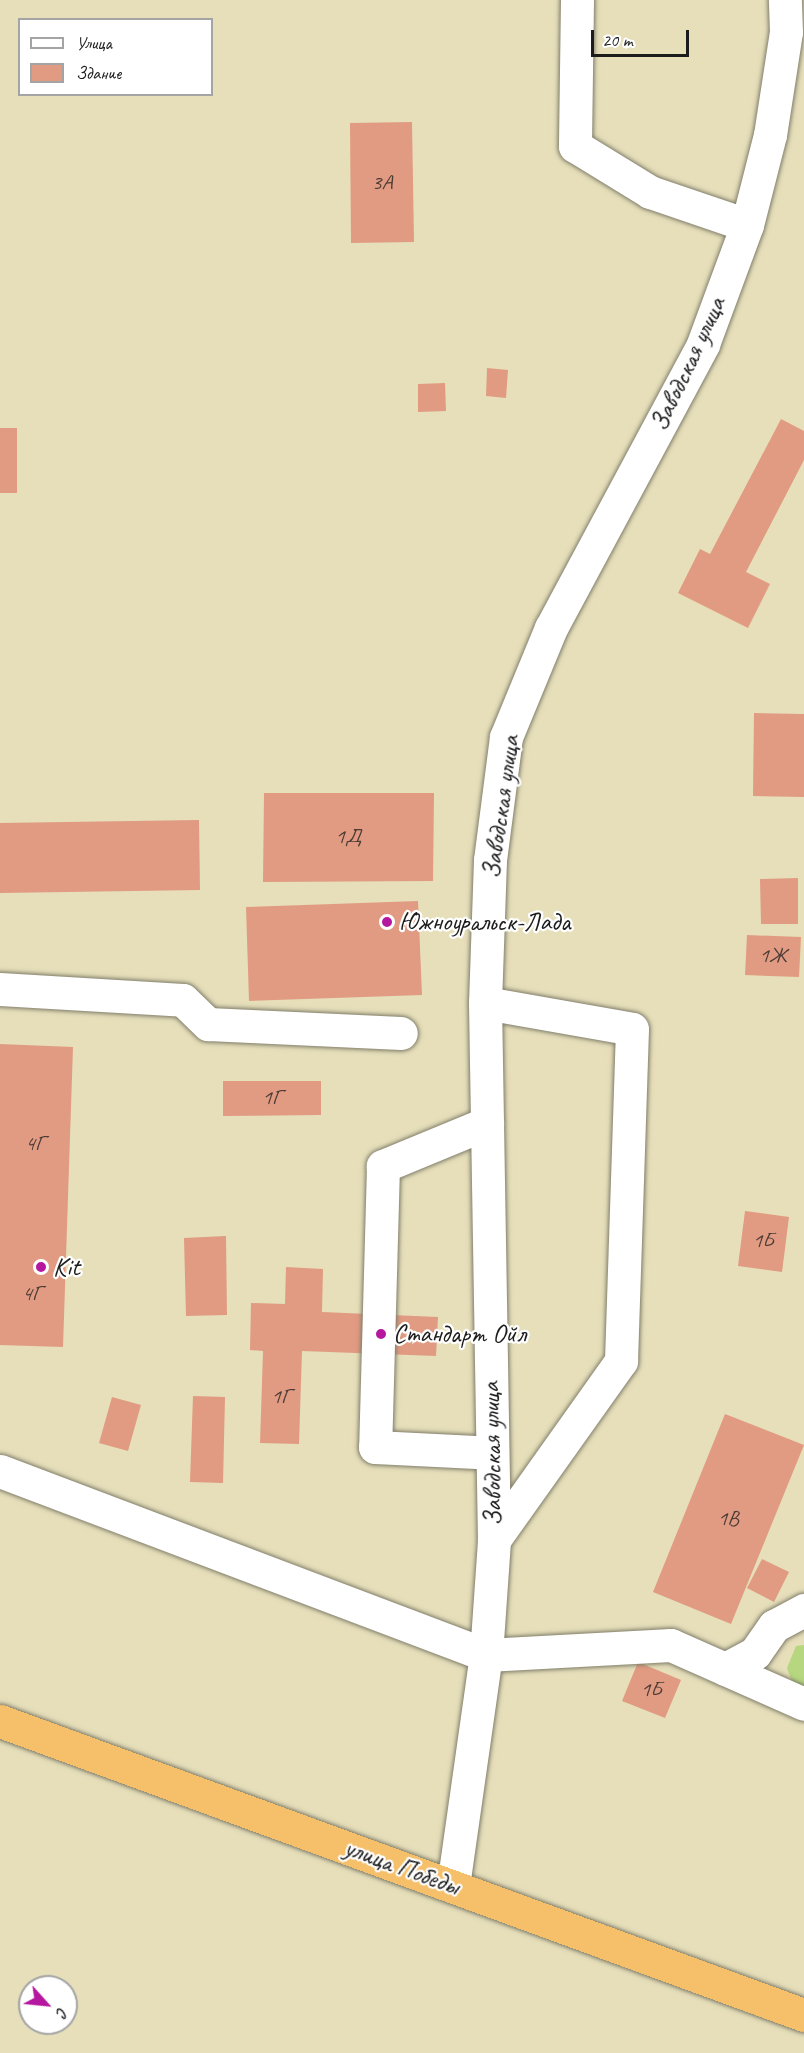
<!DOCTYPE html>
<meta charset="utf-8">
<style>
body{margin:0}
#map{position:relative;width:804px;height:2053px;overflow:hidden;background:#e6dfba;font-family:Caveat,sans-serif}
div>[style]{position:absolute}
.green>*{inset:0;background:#b6d77f}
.building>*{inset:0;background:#e19b82}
.roads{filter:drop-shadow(0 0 2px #817e6b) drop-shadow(0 0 2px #817e6b)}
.minor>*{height:33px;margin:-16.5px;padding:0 16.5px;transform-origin:16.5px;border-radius:16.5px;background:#fff}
.highway>*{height:33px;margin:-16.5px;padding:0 16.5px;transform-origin:16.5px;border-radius:16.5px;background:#f6c06b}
.dots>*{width:16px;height:16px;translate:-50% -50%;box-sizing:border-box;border:3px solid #fff;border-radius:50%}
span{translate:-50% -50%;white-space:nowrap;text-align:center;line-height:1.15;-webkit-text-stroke:4.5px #fff;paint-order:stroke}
.number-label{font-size:22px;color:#4d3c36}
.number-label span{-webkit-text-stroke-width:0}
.street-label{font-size:26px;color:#1c1c1c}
.poi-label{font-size:26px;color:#1c1c1c}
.left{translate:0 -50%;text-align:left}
.legend{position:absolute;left:18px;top:18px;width:195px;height:78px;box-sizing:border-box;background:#fff;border:2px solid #a4a4a4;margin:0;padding:8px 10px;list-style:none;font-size:18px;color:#1c1c1c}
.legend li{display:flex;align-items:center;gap:12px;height:30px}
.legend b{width:30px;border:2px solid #a4a4a4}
.north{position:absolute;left:18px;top:1975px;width:60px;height:60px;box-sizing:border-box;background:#fff;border:2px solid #a4a4a4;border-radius:50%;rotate:117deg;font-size:16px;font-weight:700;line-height:24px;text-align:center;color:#1c1c1c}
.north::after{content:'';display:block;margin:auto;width:21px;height:27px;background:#b5179e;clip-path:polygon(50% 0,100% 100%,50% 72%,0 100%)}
.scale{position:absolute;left:591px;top:30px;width:98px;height:27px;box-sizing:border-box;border:3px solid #1c1c1c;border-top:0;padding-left:8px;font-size:18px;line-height:21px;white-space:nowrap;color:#1c1c1c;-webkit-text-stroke:4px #fff;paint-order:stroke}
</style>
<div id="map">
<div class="green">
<i style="clip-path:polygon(804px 1645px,804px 1692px,794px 1688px,787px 1668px,796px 1646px)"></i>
</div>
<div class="building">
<i style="clip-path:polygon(412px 122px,414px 242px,351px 243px,350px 123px)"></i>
<i style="clip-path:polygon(487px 368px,508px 370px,506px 398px,486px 396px)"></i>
<i style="clip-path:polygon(445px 383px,446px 411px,418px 412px,418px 384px)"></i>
<i style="clip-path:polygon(781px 419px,804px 431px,804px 460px,746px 572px,770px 584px,748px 628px,678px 593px,700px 549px,710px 554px)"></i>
<i style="clip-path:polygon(0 428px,17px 428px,17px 493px,0 493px)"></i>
<i style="clip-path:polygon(754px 713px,804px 714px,804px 797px,753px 796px)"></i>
<i style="clip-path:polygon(264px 793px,434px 793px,433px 881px,263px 882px)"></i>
<i style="clip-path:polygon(199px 820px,200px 890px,0 893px,0 823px)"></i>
<i style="clip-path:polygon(798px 878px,798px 924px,761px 924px,760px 879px)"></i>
<i style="clip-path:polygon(418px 901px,422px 995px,249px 1001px,246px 907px)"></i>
<i style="clip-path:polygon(747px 935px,801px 937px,799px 977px,745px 975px)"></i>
<i style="clip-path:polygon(0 1044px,73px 1047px,63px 1347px,0 1345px)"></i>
<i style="clip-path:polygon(223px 1081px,321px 1081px,321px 1115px,223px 1116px)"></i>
<i style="clip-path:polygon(745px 1211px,789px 1217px,782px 1272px,738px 1266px)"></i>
<i style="clip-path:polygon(226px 1236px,227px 1315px,186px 1316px,184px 1238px)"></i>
<i style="clip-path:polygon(286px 1267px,323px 1269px,322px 1312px,438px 1317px,436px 1356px,302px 1351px,299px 1444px,260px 1443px,263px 1351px,250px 1350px,251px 1303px,285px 1304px)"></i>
<i style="clip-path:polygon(193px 1396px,225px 1397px,223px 1483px,190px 1482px)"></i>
<i style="clip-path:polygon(112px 1397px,141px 1405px,128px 1451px,99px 1443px)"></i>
<i style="clip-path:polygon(725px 1414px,804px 1445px,731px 1624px,653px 1592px)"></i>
<i style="clip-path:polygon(762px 1559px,789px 1572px,774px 1602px,747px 1588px)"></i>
<i style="clip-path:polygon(638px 1662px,681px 1680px,665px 1718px,622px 1701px)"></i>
</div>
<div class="roads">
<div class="minor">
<i style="left:577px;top:0;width:146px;rotate:90.8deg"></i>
<i style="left:575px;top:146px;width:88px;rotate:31.5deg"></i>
<i style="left:650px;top:192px;width:102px;rotate:18.8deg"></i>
<i style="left:0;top:989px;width:183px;rotate:3.4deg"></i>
<i style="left:183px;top:1000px;width:35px;rotate:44deg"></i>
<i style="left:208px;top:1024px;width:193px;rotate:2.7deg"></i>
<i style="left:485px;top:1003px;width:149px;rotate:10deg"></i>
<i style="left:632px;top:1029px;width:332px;rotate:91.9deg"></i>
<i style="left:621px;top:1361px;width:219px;rotate:125.4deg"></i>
<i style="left:487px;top:1123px;width:113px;rotate:157.5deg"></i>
<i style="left:383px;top:1166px;width:281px;rotate:91.6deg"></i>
<i style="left:375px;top:1447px;width:117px;rotate:2.9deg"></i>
<i style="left:0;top:1471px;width:520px;rotate:20.74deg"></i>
<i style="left:486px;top:1655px;width:185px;rotate:-3.1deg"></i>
<i style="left:671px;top:1645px;width:145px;rotate:23.9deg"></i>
<i style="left:725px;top:1669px;width:34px;rotate:-28deg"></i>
<i style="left:755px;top:1653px;width:33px;rotate:-55deg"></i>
<i style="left:774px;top:1626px;width:34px;rotate:-28deg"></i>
<i style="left:453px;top:1886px;width:233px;rotate:-81.9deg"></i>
<i style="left:486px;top:1655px;width:115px;rotate:-86deg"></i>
<i style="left:494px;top:1540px;width:537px;rotate:-90.96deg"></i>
<i style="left:485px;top:1003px;width:143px;rotate:-88deg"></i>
<i style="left:490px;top:860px;width:124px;rotate:-82.6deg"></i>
<i style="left:506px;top:737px;width:118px;rotate:-67.6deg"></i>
<i style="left:551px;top:628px;width:322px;rotate:-61.8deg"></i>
<i style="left:703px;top:344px;width:127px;rotate:-69.7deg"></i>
<i style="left:747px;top:225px;width:93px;rotate:-75.7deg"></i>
<i style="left:770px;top:135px;width:104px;rotate:-81.2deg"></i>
<i style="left:786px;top:32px;width:32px;rotate:-92deg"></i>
</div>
<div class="highway">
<i style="left:0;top:1721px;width:856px;rotate:20.09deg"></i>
</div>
</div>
<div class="dots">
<i style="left:387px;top:922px;background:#b5179e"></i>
<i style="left:41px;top:1267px;background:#b5179e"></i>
<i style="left:381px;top:1334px;background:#b5179e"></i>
</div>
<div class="number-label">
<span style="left:382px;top:183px">3А</span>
<span style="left:348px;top:837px">1Д</span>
<span style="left:773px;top:956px">1Ж</span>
<span style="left:272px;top:1098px">1Г</span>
<span style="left:35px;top:1144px">4Г</span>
<span style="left:763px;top:1241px">1Б</span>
<span style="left:32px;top:1294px">4Г</span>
<span style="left:281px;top:1397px">1Г</span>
<span style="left:728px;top:1519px">1В</span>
<span style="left:651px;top:1690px">1Б</span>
</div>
<div class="street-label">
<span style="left:688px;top:364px;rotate:-65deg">Заводская улица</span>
<span style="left:501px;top:807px;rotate:-82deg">Заводская улица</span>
<span style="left:492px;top:1454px;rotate:-91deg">Заводская улица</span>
<span style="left:402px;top:1867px;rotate:20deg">улица Победы</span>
</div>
<div class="poi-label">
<span class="left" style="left:399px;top:922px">Южноуральск-Лада</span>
<span class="left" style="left:53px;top:1267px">Kit</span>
<span class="left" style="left:393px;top:1334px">Стандарт Ойл</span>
</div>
<ul class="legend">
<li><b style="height:8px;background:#fff"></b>Улица</li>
<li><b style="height:16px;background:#e19b82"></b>Здание</li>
</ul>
<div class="north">С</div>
<div class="scale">20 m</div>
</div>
